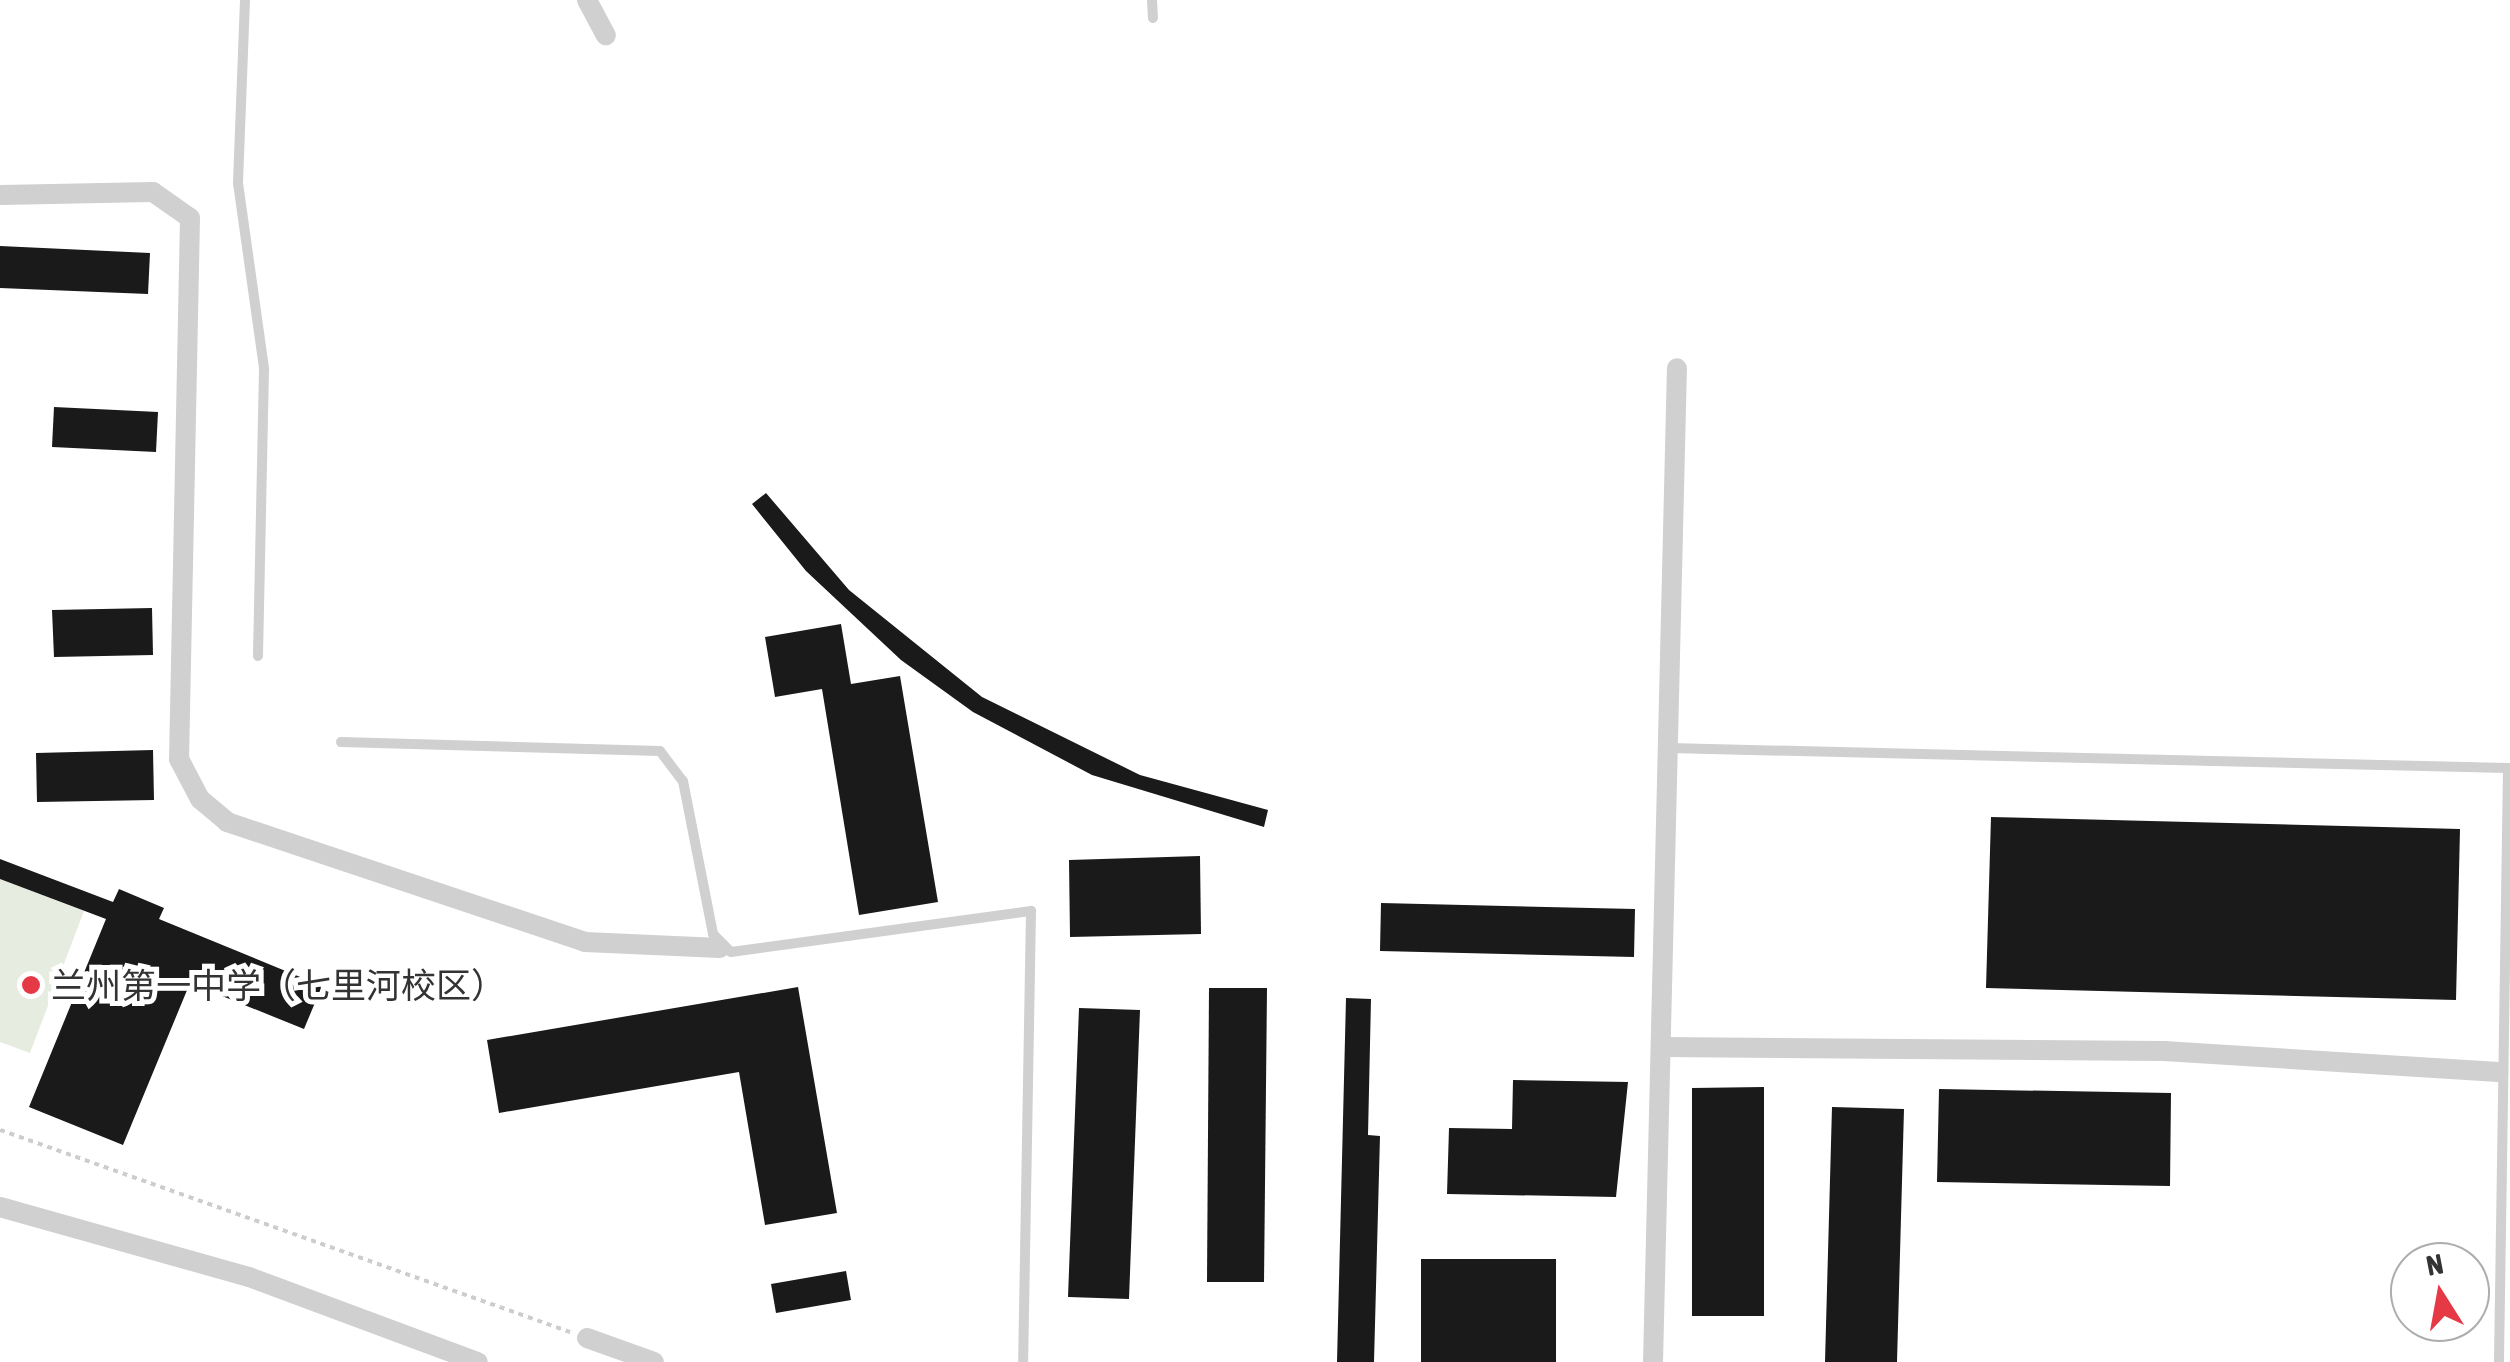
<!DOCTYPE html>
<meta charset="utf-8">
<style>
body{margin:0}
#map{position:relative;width:2510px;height:1362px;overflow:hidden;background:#fff;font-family:"Asap Condensed","Noto Sans SC",sans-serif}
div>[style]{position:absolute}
.green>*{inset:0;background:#e6ecdf}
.building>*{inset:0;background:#1a1a1a}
.path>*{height:4px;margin-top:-2px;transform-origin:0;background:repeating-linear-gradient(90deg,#cdcdcd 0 5px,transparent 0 10px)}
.service>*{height:10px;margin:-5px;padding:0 5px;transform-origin:5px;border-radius:5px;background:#d0d0d0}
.minor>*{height:20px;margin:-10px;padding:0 10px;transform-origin:10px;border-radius:10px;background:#d0d0d0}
.dots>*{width:28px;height:28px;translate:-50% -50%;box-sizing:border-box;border:5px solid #fff;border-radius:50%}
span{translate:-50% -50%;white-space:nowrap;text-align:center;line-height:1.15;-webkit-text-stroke:10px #fff;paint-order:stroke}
.poi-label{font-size:35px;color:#333}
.left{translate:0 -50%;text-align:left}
.north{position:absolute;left:2390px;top:1242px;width:100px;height:100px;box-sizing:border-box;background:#fff;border:2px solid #adadad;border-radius:50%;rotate:349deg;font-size:28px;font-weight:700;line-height:40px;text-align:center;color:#333}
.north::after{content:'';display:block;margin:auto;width:35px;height:45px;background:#e63946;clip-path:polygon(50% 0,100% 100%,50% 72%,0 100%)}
</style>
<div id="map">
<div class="green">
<i style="clip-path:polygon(0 879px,84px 911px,30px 1053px,0 1042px)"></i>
</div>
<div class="building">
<i style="clip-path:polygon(0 246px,150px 253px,148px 294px,0 288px)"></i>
<i style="clip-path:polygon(54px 407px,158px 412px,156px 452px,52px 447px)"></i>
<i style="clip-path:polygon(766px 493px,849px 590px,982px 697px,1140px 775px,1268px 810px,1264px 827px,1092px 775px,973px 712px,901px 660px,806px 571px,752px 504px)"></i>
<i style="clip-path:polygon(152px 608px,153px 655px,54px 657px,52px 610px)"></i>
<i style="clip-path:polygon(841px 624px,851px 684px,900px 676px,938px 902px,859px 915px,822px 689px,775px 697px,765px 637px)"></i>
<i style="clip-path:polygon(153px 750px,154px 800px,37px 802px,36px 753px)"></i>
<i style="clip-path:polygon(1991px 817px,2460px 829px,2456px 1000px,1986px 988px)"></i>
<i style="clip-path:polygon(1200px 856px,1201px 934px,1070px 937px,1069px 860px)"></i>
<i style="clip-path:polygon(0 859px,113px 902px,119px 889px,164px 908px,159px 919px,322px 986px,304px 1029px,190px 983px,123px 1145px,29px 1107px,106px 919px,0 879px)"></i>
<i style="clip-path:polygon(1381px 903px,1635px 909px,1634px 957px,1380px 951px)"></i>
<i style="clip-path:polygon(798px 987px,837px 1213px,765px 1225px,739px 1072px,499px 1113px,487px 1040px)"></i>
<i style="clip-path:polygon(1209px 988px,1267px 988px,1264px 1282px,1207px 1282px)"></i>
<i style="clip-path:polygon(1346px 998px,1371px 999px,1368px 1135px,1380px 1136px,1374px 1362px,1337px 1362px)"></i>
<i style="clip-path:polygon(1079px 1008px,1140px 1010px,1129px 1299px,1068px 1297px)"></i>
<i style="clip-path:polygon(1513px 1080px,1628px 1082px,1616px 1197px,1447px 1194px,1449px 1128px,1512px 1129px)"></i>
<i style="clip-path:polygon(1764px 1087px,1764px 1316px,1692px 1316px,1692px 1088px)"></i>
<i style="clip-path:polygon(1939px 1089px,2171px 1093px,2170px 1186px,1937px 1182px)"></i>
<i style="clip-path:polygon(1832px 1107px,1904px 1109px,1897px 1362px,1825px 1362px)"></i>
<i style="clip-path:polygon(1421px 1259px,1556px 1259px,1556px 1362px,1421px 1362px)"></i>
<i style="clip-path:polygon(846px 1271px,851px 1300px,776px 1313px,771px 1284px)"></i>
</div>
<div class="path">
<i style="left:0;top:1130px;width:605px;rotate:19.51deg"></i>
</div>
<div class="service">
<i style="left:245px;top:0;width:183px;rotate:92.2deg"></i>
<i style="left:238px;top:183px;width:188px;rotate:82deg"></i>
<i style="left:264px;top:369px;width:287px;rotate:91.2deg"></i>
<i style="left:1152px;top:0;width:18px;rotate:87deg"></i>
<i style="left:341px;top:742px;width:319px;rotate:1.6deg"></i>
<i style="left:660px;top:751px;width:38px;rotate:53deg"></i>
<i style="left:683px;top:781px;width:156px;rotate:78.9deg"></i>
<i style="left:713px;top:934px;width:25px;rotate:45deg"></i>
<i style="left:731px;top:952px;width:303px;rotate:-7.8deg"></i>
<i style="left:1031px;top:911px;width:451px;rotate:91deg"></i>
<i style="left:1669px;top:748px;width:839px;rotate:1.37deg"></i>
<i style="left:2508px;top:768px;width:594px;rotate:90.87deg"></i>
</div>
<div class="minor">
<i style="left:587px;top:0;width:40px;rotate:62deg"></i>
<i style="left:0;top:195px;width:153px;rotate:-1.1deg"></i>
<i style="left:153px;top:192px;width:45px;rotate:35.1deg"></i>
<i style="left:190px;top:218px;width:541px;rotate:91.16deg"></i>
<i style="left:179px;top:759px;width:45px;rotate:62.3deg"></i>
<i style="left:200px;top:799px;width:35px;rotate:40deg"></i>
<i style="left:227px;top:822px;width:378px;rotate:18.5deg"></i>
<i style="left:585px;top:942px;width:135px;rotate:2.5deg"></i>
<i style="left:1661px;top:1047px;width:503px;rotate:0.46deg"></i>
<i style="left:2164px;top:1051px;width:335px;rotate:3.6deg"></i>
<i style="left:0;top:1207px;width:259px;rotate:15.7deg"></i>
<i style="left:249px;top:1277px;width:244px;rotate:20.4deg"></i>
<i style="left:587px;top:1338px;width:71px;rotate:19.7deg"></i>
<i style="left:1653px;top:1362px;width:994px;rotate:-88.62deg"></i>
</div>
<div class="dots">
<i style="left:31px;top:985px;background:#e63946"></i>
</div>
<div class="poi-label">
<span class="left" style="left:51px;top:985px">兰州第一中学（七里河校区）</span>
</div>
<div class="north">N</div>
</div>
